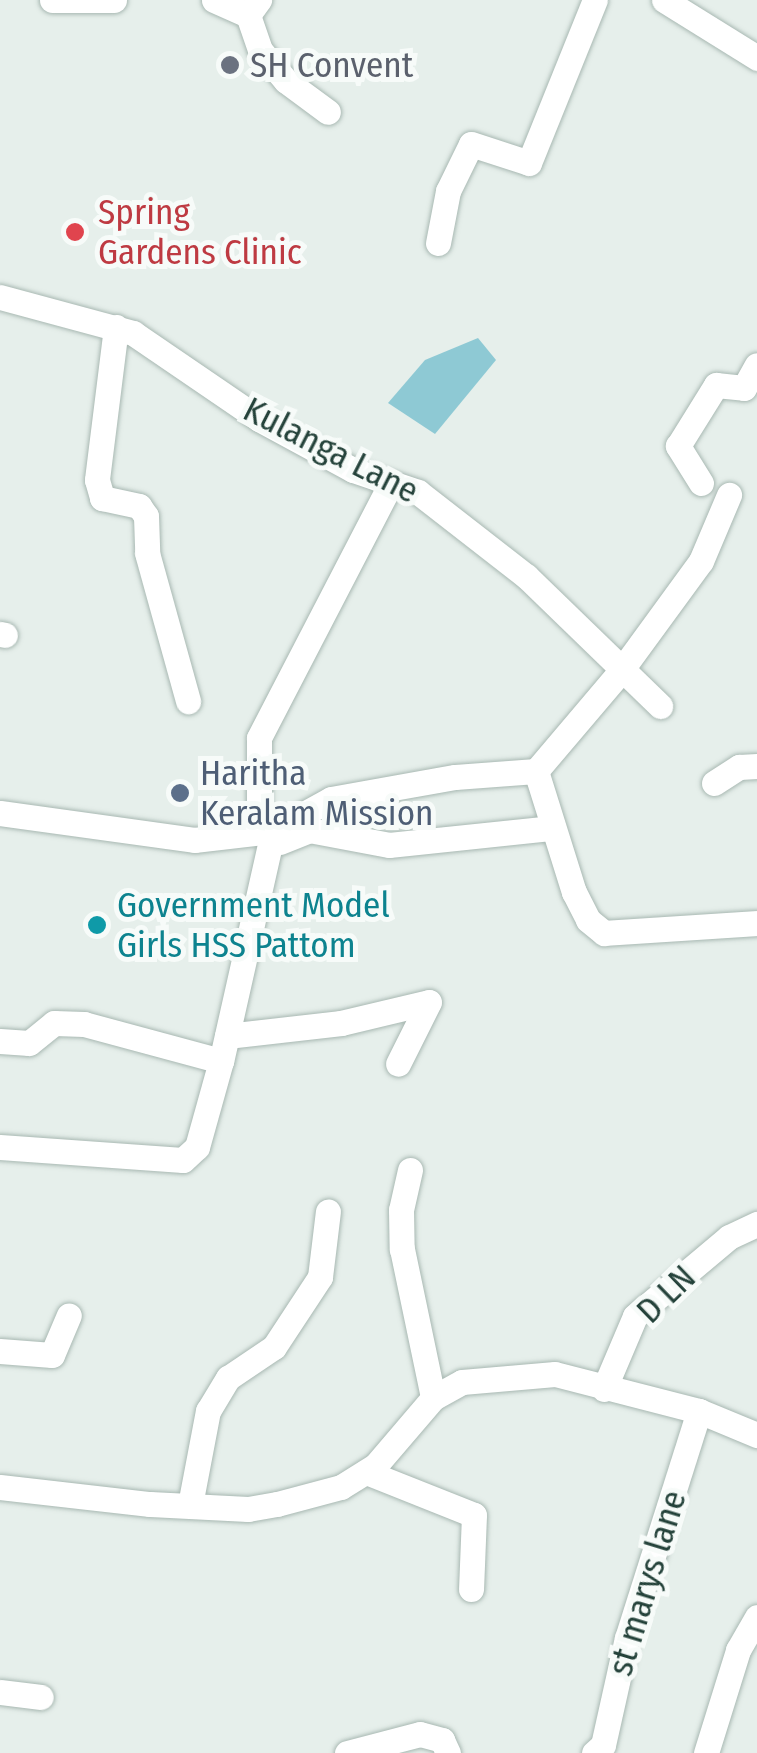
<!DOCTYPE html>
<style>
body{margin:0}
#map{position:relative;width:757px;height:1753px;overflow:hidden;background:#e6efeb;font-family:"Fira Sans Condensed",sans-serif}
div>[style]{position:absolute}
.water>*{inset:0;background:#8ec9d4}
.roads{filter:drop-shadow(0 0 2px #a8b8b2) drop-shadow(0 0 2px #a8b8b2)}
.minor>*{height:25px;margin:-12.5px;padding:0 12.5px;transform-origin:12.5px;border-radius:12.5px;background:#fff}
.dots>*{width:28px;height:28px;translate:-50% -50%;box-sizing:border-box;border:5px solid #f7fbf9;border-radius:50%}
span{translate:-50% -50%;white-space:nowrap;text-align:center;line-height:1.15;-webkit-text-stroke:10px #f7fbf9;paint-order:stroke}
.worship-label{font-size:35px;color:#5b616d}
.left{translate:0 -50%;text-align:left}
.health-label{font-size:35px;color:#be3a42}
.street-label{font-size:35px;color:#24423a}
.service-label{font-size:35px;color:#4e5e75}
.culture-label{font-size:35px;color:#0d838f}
</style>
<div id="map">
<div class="water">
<i style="clip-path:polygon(478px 338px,496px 360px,435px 434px,388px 403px,425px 360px)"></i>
</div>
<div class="roads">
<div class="minor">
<i style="left:52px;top:0;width:62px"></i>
<i style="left:214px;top:0;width:37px;rotate:24deg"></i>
<i style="left:248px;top:15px;width:19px;rotate:-54deg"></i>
<i style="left:664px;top:0;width:110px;rotate:31.9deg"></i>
<i style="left:248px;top:15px;width:37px;rotate:71deg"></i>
<i style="left:260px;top:50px;width:40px;rotate:50deg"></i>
<i style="left:286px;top:81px;width:52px;rotate:36.4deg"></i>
<i style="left:438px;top:243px;width:53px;rotate:-79.1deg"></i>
<i style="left:448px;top:191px;width:52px;rotate:-63.9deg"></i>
<i style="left:471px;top:144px;width:61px;rotate:18.1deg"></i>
<i style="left:529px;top:163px;width:176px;rotate:-68deg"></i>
<i style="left:0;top:297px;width:138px;rotate:15.1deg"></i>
<i style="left:133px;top:333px;width:153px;rotate:34.3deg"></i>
<i style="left:259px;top:419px;width:107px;rotate:28.5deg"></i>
<i style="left:353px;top:470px;width:69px;rotate:18.7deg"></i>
<i style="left:418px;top:492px;width:137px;rotate:37.9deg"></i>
<i style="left:526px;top:576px;width:187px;rotate:44.1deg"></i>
<i style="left:116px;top:327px;width:154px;rotate:97.1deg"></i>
<i style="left:97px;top:480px;width:19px;rotate:74deg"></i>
<i style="left:102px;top:498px;width:38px;rotate:12deg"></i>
<i style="left:139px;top:506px;width:12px;rotate:55deg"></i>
<i style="left:146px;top:516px;width:37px;rotate:88deg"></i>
<i style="left:147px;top:553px;width:154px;rotate:74.5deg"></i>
<i style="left:701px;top:483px;width:44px;rotate:-121.9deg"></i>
<i style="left:678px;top:446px;width:72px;rotate:-58.1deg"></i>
<i style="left:716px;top:385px;width:28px;rotate:6deg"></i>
<i style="left:744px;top:388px;width:26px;rotate:-61deg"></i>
<i style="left:390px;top:485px;width:285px;rotate:117.4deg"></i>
<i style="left:259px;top:738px;width:70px;rotate:90deg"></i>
<i style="left:259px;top:808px;width:27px;rotate:59deg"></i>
<i style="left:273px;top:831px;width:66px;rotate:-28.9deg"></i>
<i style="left:331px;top:799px;width:126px;rotate:-10.1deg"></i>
<i style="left:455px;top:777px;width:81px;rotate:-4.2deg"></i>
<i style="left:536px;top:771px;width:130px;rotate:-49.7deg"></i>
<i style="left:620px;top:672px;width:137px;rotate:-53.9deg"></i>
<i style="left:701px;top:561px;width:72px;rotate:-67deg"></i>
<i style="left:0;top:634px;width:5px;rotate:11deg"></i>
<i style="left:536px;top:771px;width:127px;rotate:72.6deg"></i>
<i style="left:574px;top:892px;width:31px;rotate:63deg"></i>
<i style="left:588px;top:920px;width:21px;rotate:39deg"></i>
<i style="left:604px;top:933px;width:153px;rotate:-3.7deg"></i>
<i style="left:714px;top:783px;width:30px;rotate:-33deg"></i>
<i style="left:739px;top:767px;width:18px;rotate:-3deg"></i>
<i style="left:0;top:813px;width:196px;rotate:7.9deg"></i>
<i style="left:194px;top:840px;width:80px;rotate:-6.5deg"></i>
<i style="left:273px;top:831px;width:236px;rotate:102.7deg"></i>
<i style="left:221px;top:1061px;width:142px;rotate:-164.9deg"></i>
<i style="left:84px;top:1024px;width:30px;rotate:-178deg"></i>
<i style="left:54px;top:1023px;width:32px;rotate:141deg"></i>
<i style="left:29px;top:1043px;width:29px;rotate:-176deg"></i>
<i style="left:280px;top:842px;width:31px;rotate:-22deg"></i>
<i style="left:309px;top:830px;width:81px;rotate:10.6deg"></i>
<i style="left:389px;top:845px;width:162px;rotate:-6deg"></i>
<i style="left:227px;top:1036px;width:115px;rotate:-6.5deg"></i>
<i style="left:341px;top:1023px;width:90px;rotate:-13.4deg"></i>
<i style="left:429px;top:1002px;width:69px;rotate:116.6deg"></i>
<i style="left:0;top:1147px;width:183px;rotate:4.1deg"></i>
<i style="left:183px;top:1160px;width:19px;rotate:-43deg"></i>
<i style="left:197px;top:1147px;width:89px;rotate:-74.4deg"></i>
<i style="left:410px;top:1170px;width:41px;rotate:102.7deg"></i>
<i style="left:401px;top:1210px;width:39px;rotate:89deg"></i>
<i style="left:402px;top:1249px;width:152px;rotate:78.2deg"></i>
<i style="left:0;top:1351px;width:52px;rotate:4.4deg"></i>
<i style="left:52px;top:1355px;width:43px;rotate:-67deg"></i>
<i style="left:604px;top:1389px;width:79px;rotate:-67deg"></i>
<i style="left:635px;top:1316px;width:123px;rotate:-40deg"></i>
<i style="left:729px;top:1237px;width:31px;rotate:-25deg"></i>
<i style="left:366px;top:1472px;width:116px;rotate:21.7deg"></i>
<i style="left:474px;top:1515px;width:74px;rotate:92.3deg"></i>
<i style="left:0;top:1487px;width:151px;rotate:6.5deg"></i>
<i style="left:150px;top:1504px;width:98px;rotate:2.9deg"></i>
<i style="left:248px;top:1509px;width:29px;rotate:-10deg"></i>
<i style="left:277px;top:1504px;width:66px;rotate:-14.9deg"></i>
<i style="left:341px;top:1487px;width:40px;rotate:-32deg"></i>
<i style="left:375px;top:1466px;width:89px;rotate:-49.5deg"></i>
<i style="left:433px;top:1398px;width:33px;rotate:-29deg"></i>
<i style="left:462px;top:1382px;width:93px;rotate:-4.9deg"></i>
<i style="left:555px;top:1374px;width:149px;rotate:14.4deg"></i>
<i style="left:699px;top:1411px;width:63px;rotate:22.5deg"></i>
<i style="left:190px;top:1505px;width:96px;rotate:-79.2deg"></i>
<i style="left:208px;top:1411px;width:39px;rotate:-59deg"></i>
<i style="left:228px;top:1378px;width:55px;rotate:-34deg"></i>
<i style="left:274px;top:1347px;width:84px;rotate:-56.7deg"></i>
<i style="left:320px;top:1277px;width:66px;rotate:-83.1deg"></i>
<i style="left:0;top:1692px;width:41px;rotate:7deg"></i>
<i style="left:347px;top:1753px;width:75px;rotate:-14.6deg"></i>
<i style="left:420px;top:1734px;width:23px;rotate:15deg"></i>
<i style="left:442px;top:1740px;width:14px;rotate:65deg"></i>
<i style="left:594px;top:1753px;width:12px;rotate:-42deg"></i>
<i style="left:603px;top:1745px;width:110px;rotate:-77.4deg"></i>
<i style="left:627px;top:1638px;width:238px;rotate:-72.4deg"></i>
<i style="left:706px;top:1753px;width:108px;rotate:-72.7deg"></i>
<i style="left:738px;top:1650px;width:38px;rotate:-60deg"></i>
</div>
</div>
<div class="dots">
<i style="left:230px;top:65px;background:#6b7280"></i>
<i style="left:75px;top:232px;background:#e0444e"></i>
<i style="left:180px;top:793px;background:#5c6f8a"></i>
<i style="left:97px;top:925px;background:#0f9aa8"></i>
</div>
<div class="worship-label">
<span class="left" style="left:250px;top:65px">SH Convent</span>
</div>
<div class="health-label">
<span class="left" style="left:98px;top:232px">Spring<br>Gardens Clinic</span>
</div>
<div class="street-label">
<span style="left:331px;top:450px;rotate:27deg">Kulanga Lane</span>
<span style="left:666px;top:1294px;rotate:-44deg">D LN</span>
<span style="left:647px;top:1583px;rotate:-73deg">st marys lane</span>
</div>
<div class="service-label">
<span class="left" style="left:200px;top:793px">Haritha<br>Keralam Mission</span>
</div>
<div class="culture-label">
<span class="left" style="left:117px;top:925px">Government Model<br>Girls HSS Pattom</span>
</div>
</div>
